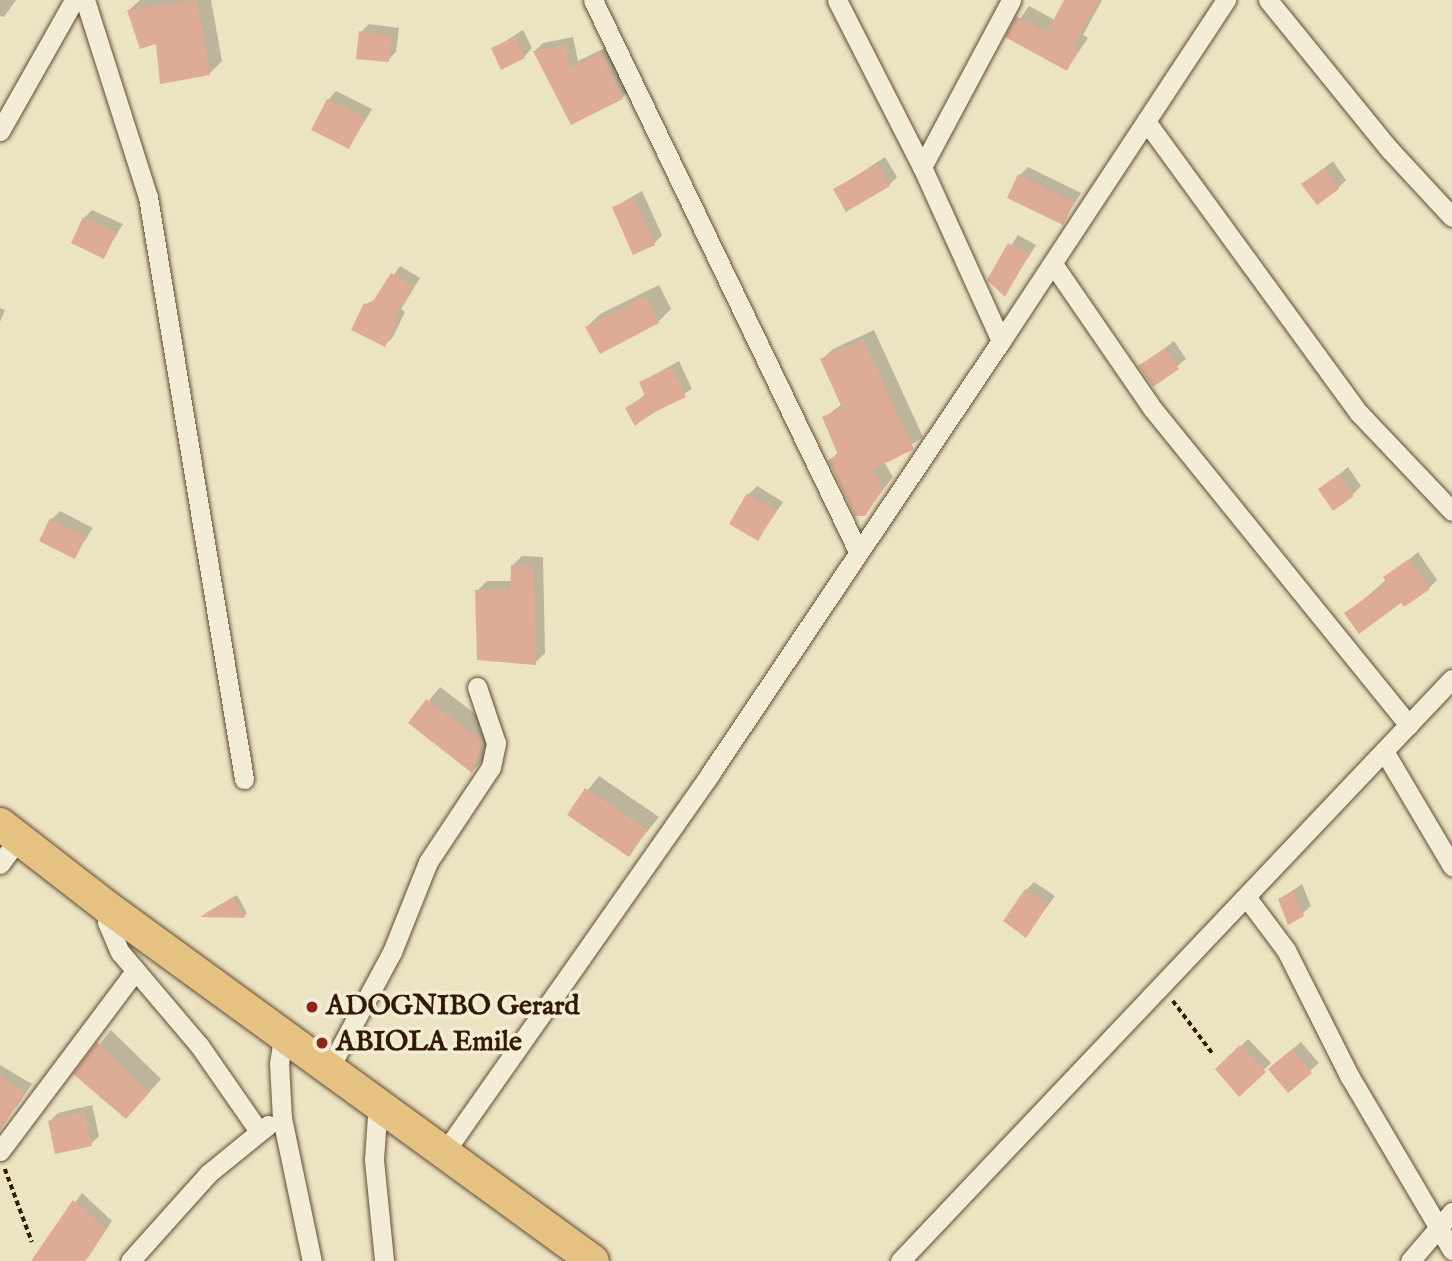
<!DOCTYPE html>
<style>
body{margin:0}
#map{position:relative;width:1452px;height:1261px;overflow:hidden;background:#ece3c3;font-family:"IM FELL English",serif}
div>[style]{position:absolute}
.shadow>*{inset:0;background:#0003}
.building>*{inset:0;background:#deac96}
.path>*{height:3.5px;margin-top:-1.75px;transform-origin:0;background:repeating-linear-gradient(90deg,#331a00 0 5px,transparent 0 8.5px)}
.roads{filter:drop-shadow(0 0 2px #614c31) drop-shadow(0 0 2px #614c31)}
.minor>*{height:19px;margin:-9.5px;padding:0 9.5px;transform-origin:9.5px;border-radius:9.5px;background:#f3edd8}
.primary>*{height:32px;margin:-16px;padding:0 16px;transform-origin:16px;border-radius:16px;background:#e6c282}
.dots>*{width:19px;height:19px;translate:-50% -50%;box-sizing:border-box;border:4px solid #f3edd8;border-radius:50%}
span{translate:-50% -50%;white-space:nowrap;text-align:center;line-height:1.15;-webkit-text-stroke:7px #f3edd8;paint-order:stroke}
.poi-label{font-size:28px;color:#331a00;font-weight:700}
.left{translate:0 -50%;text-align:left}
</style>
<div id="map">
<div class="shadow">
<i style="clip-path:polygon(0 0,16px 0,4px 17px,0 16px)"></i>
<i style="clip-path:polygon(140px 0,211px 0,222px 61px,209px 74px,157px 42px,129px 10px)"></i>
<i style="clip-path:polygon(1066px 0,1102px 0,1083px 35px,1088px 38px,1067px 69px,1008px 36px,1029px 6px,1055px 20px)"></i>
<i style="clip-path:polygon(369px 24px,399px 28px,396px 52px,388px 60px,361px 32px)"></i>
<i style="clip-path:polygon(523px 30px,532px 48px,524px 57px,493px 49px)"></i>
<i style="clip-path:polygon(573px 37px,578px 61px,609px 46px,631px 89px,622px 98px,535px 51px,543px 43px)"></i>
<i style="clip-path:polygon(336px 91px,372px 109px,349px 147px,328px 100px)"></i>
<i style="clip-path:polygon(885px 157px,897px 177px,889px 185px,835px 190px)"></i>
<i style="clip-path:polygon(1333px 161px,1346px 180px,1338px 188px,1304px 184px)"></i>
<i style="clip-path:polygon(1028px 167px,1081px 193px,1062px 223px,1020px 175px)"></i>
<i style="clip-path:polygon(642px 191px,662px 235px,654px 244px,614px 207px)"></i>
<i style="clip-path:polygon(92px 210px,123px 224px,103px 257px,84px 218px)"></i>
<i style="clip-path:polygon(1018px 235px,1036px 245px,1005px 294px,989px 280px)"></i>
<i style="clip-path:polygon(400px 266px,420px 278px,401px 309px,405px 312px,393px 337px,385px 345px,366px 304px,378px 298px)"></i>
<i style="clip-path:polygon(659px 285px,671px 309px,658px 322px,587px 327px,600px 314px)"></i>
<i style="clip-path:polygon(0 308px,5px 310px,0 322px)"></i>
<i style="clip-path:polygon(874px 330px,923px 437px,884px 462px,893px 477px,864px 514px,830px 460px,839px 452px,824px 418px,842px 404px,822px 359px,833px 349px)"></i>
<i style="clip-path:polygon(1174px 341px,1186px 359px,1153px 385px,1141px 367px)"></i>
<i style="clip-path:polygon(679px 361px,692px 389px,636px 424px,627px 408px,646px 394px,641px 382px)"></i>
<i style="clip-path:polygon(1348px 467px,1361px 486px,1353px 494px,1320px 490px)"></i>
<i style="clip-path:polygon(757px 486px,783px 502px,758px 539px,749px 494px)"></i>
<i style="clip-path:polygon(60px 511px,93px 528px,74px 557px,52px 519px)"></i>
<i style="clip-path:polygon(1418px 552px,1437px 580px,1429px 588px,1401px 600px,1347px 614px)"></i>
<i style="clip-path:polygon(522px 556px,543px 557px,545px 653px,535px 663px,477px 591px,487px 581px,512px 581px,512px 566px)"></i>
<i style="clip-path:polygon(440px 687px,495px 729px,485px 758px,472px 771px,410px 723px)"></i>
<i style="clip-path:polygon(599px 776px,659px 817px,628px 855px,569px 814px)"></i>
<i style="clip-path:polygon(1034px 882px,1055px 896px,1026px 935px,1026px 890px)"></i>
<i style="clip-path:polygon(1302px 884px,1311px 906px,1302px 914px,1280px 899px)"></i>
<i style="clip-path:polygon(237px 895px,247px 913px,244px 917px,206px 913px)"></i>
<i style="clip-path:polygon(111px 1030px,161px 1079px,139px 1104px,76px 1074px)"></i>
<i style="clip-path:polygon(1248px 1039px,1271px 1063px,1239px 1094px,1217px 1069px)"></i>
<i style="clip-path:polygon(1301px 1042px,1319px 1063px,1288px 1090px,1278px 1061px)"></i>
<i style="clip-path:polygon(0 1065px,32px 1084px,17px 1106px,0 1120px)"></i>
<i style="clip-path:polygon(92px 1105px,99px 1136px,91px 1144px,50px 1121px,58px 1113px)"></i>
<i style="clip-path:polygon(82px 1193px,112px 1221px,87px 1259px,33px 1261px)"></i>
</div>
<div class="building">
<i style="clip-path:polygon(197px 0,210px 75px,160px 84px,156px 44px,140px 49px,127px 10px)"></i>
<i style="clip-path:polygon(1064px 0,1099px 0,1073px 47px,1078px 50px,1067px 71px,1005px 37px,1016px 16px,1047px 32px)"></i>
<i style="clip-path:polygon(359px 31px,392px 36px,389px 62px,356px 59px)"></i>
<i style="clip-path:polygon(515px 37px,525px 58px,501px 70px,491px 48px)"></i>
<i style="clip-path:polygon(565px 45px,570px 68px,601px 53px,623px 99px,571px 125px,533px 51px)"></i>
<i style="clip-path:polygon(327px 99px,365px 118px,349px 149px,311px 130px)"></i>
<i style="clip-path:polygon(877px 164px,890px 186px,846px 212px,833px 189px)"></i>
<i style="clip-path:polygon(1324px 168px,1339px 189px,1317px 205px,1301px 184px)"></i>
<i style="clip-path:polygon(1018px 174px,1074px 202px,1063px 225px,1007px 198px)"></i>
<i style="clip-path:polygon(634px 198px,655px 245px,633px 255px,612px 207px)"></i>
<i style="clip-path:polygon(83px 217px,116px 233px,104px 259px,71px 243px)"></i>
<i style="clip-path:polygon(1008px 243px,1029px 254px,1005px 297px,987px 280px)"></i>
<i style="clip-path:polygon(391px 273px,413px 287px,394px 318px,398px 320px,385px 347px,351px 330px,364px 303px,370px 306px)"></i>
<i style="clip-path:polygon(646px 296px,659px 323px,600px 354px,585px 327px)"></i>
<i style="clip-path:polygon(863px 340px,914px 449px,872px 470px,883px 489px,865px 516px,855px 516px,828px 460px,838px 455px,822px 417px,842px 408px,820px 359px)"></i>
<i style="clip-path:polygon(1165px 348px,1179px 369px,1153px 387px,1138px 366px)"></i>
<i style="clip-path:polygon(671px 367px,686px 397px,648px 415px,635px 426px,625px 408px,645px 396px,639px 382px)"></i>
<i style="clip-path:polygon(1339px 474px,1354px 496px,1333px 511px,1318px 489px)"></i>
<i style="clip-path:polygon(747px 493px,776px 511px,758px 541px,729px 524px)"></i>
<i style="clip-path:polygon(50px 518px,86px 537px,75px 559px,39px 541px)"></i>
<i style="clip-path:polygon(1409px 559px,1430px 589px,1404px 607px,1401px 603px,1359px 634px,1344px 613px,1387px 583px,1383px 577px)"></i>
<i style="clip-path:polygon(511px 565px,534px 567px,536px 665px,477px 660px,475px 590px,510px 590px)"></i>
<i style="clip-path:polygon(426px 699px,483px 742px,472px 773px,408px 723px)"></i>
<i style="clip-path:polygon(585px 788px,647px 830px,629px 857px,567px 815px)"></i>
<i style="clip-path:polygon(1025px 889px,1048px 905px,1026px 938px,1003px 921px)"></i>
<i style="clip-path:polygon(1293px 891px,1304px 916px,1288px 925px,1278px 899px)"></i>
<i style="clip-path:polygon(233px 897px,245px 918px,200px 917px)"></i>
<i style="clip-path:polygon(97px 1042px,149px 1093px,126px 1119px,73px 1074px)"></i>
<i style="clip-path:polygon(1240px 1045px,1266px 1072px,1239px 1097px,1215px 1069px)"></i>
<i style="clip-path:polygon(1292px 1049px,1312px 1073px,1288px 1093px,1268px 1069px)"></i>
<i style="clip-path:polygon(0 1076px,25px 1093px,0 1130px)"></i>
<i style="clip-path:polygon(84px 1112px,92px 1146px,55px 1154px,48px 1121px)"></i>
<i style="clip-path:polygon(73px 1200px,106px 1229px,85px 1261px,31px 1261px)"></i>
</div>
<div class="path">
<i style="left:1173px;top:1001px;width:66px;rotate:53deg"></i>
<i style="left:5px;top:1169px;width:78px;rotate:69.7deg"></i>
</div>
<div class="roads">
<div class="minor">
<i style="left:85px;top:0;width:207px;rotate:72.3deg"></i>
<i style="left:148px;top:197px;width:590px;rotate:80.63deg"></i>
<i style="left:593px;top:0;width:611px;rotate:64.32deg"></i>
<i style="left:1268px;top:0;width:193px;rotate:50.9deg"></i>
<i style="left:1390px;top:150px;width:91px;rotate:47.2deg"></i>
<i style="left:1148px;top:124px;width:358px;rotate:53.9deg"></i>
<i style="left:1359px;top:413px;width:135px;rotate:46.5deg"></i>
<i style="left:0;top:131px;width:150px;rotate:-60.5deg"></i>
<i style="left:922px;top:167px;width:189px;rotate:-61.9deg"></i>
<i style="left:1053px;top:264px;width:175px;rotate:55.5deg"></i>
<i style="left:1152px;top:408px;width:408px;rotate:51deg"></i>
<i style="left:1001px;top:341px;width:409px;rotate:-56.6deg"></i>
<i style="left:1384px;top:751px;width:134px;rotate:59.4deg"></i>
<i style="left:0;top:864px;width:32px;rotate:-54deg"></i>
<i style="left:1247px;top:898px;width:65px;rotate:53.1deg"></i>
<i style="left:1286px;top:950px;width:142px;rotate:63.3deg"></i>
<i style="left:1350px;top:1077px;width:201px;rotate:59.5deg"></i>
<i style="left:107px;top:907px;width:15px;rotate:90deg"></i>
<i style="left:107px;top:922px;width:33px;rotate:67deg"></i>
<i style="left:120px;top:952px;width:122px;rotate:49.7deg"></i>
<i style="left:199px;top:1045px;width:103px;rotate:55.2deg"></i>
<i style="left:284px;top:1032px;width:31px;rotate:99deg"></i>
<i style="left:279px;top:1063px;width:55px;rotate:86.9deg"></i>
<i style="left:282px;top:1118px;width:146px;rotate:78.2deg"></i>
<i style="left:330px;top:1067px;width:131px;rotate:-61.7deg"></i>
<i style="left:392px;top:952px;width:97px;rotate:-68.2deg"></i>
<i style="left:428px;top:862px;width:114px;rotate:-56.4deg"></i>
<i style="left:491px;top:767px;width:25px;rotate:-78deg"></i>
<i style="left:496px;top:743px;width:59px;rotate:-108.7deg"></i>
<i style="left:378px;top:1101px;width:59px;rotate:93.9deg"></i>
<i style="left:374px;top:1160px;width:101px;rotate:84.3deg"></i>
<i style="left:446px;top:1150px;width:459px;rotate:-54.9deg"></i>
<i style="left:710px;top:774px;width:522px;rotate:-56.1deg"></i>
<i style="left:1001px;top:341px;width:191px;rotate:-114.4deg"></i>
<i style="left:922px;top:167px;width:187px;rotate:-117deg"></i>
<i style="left:0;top:1151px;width:225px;rotate:-53.1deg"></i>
<i style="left:130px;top:1261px;width:118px;rotate:-48.1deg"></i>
<i style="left:209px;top:1173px;width:76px;rotate:-39.1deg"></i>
<i style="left:900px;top:1261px;width:802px;rotate:-46.52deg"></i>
<i style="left:1410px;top:1261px;width:65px;rotate:-49.4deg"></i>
</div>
<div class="primary">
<i style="left:0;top:824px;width:135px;rotate:37.8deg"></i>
<i style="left:107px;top:907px;width:601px;rotate:36.07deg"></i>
</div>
</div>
<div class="dots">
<i style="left:312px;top:1007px;background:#8f2418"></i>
<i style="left:322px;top:1043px;background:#8f2418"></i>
</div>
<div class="poi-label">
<span class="left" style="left:326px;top:1007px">ADOGNIBO Gerard</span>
<span class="left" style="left:336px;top:1043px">ABIOLA Emile</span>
</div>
</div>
